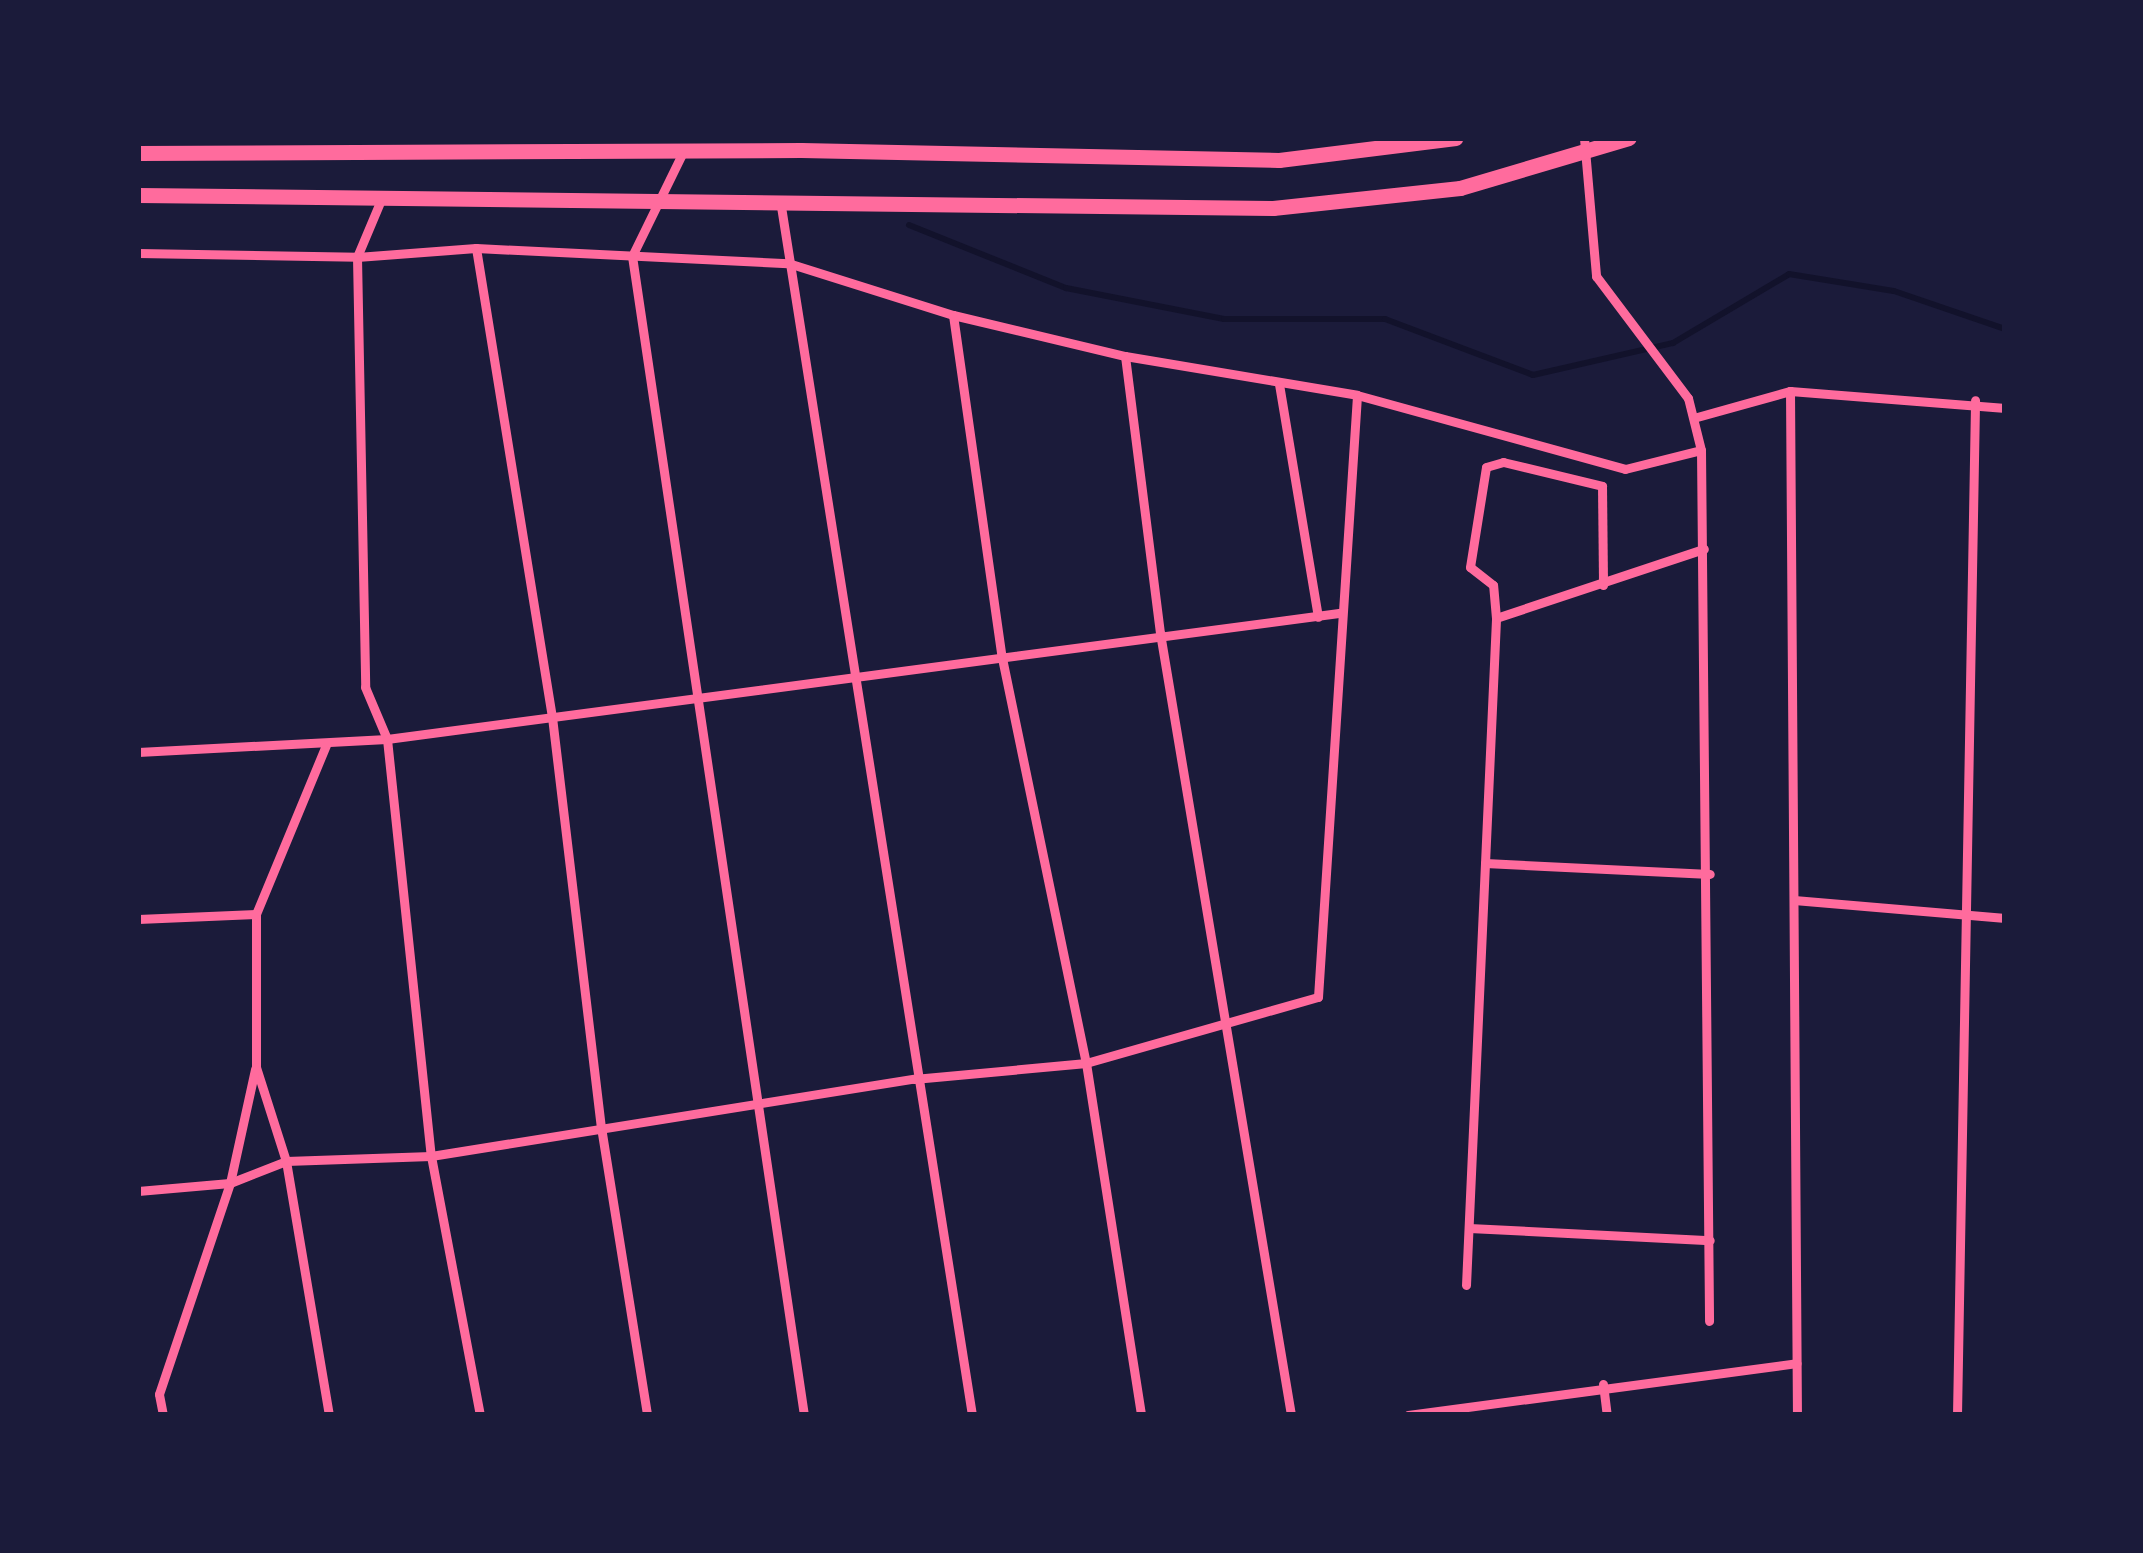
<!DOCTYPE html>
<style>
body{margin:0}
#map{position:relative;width:2143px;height:1553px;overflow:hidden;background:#1b1b3a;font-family:"Source Sans 3",sans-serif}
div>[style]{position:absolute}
.stream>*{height:6px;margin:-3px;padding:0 3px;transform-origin:3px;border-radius:3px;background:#12122b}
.minor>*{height:9px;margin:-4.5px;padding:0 4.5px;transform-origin:4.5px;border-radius:4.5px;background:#ff6b9d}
.primary>*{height:15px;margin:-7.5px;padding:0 7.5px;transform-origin:7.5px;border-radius:7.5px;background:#ff6b9d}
span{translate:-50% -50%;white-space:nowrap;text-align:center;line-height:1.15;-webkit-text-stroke:12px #1b1b3a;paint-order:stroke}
.frame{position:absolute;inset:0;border:141px solid #1b1b3a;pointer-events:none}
</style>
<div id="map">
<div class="stream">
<i style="left:909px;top:225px;width:169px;rotate:21.9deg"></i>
<i style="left:1066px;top:288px;width:161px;rotate:11.1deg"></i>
<i style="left:1224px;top:319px;width:161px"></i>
<i style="left:1385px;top:319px;width:158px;rotate:20.7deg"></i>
<i style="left:1533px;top:375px;width:144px;rotate:-12.9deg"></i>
<i style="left:1673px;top:343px;width:135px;rotate:-30.7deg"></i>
<i style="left:1789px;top:274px;width:106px;rotate:9.2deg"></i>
<i style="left:1894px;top:291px;width:117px;rotate:18.9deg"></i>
</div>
<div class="minor">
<i style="left:1584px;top:138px;width:139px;rotate:85deg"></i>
<i style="left:1596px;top:276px;width:153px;rotate:53deg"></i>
<i style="left:1688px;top:398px;width:54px;rotate:76deg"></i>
<i style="left:1701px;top:450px;width:871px;rotate:89.47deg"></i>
<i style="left:682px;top:154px;width:114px;rotate:116.1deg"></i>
<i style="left:632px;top:256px;width:1172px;rotate:81.56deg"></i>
<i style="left:383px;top:195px;width:67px;rotate:112.8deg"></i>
<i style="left:357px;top:257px;width:430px;rotate:88.9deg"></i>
<i style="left:365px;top:687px;width:56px;rotate:67.1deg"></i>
<i style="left:387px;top:739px;width:419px;rotate:84deg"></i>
<i style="left:431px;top:1156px;width:264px;rotate:79.3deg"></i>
<i style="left:780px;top:200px;width:1230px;rotate:81.02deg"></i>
<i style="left:476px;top:248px;width:475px;rotate:80.8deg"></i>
<i style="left:552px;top:717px;width:413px;rotate:83.2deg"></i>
<i style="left:601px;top:1127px;width:292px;rotate:80.9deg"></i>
<i style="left:138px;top:253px;width:219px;rotate:1deg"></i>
<i style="left:357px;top:257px;width:119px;rotate:-4.3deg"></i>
<i style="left:476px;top:248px;width:312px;rotate:2.8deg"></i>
<i style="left:788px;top:263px;width:173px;rotate:17.5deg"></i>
<i style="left:953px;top:315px;width:177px;rotate:13.4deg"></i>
<i style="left:1125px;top:356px;width:235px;rotate:9.5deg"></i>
<i style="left:1357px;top:395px;width:278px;rotate:15.4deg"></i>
<i style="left:1625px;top:469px;width:78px;rotate:-14deg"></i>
<i style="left:953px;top:315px;width:346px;rotate:81.9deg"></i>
<i style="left:1002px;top:658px;width:414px;rotate:78.3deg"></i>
<i style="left:1086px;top:1063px;width:356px;rotate:81.1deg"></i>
<i style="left:1125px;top:356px;width:279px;rotate:82.8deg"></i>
<i style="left:1160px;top:633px;width:793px;rotate:80.49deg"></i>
<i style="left:1279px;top:384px;width:236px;rotate:80.5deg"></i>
<i style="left:1790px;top:391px;width:1024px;rotate:89.61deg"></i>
<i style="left:1697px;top:417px;width:97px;rotate:-15.6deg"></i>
<i style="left:1790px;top:391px;width:216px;rotate:4.5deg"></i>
<i style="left:1496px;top:618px;width:219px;rotate:-18.4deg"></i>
<i style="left:326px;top:745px;width:183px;rotate:112.5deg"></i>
<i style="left:256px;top:914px;width:153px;rotate:90deg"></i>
<i style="left:256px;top:1067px;width:99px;rotate:72.3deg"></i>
<i style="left:286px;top:1161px;width:258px;rotate:80.4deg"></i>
<i style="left:138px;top:752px;width:249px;rotate:-3deg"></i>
<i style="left:387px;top:739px;width:960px;rotate:-7.54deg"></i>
<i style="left:1485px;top:863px;width:225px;rotate:2.8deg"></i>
<i style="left:1794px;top:900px;width:212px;rotate:4.9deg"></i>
<i style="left:138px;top:919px;width:118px;rotate:-2.4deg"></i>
<i style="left:138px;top:1191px;width:92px;rotate:-5deg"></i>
<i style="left:230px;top:1183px;width:60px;rotate:-21.4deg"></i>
<i style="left:286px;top:1161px;width:145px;rotate:-2deg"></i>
<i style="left:431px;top:1156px;width:489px;rotate:-9.1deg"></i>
<i style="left:914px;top:1079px;width:173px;rotate:-5.3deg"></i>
<i style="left:1086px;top:1063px;width:241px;rotate:-15.9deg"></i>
<i style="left:1318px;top:997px;width:603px;rotate:-86.29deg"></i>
<i style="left:1469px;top:1228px;width:241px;rotate:2.9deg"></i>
<i style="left:1466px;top:1285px;width:668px;rotate:-87.42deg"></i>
<i style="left:1496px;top:618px;width:33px;rotate:-95deg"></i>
<i style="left:1493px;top:585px;width:29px;rotate:-142deg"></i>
<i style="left:1470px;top:567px;width:101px;rotate:-80.9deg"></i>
<i style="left:1486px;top:467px;width:18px;rotate:-16deg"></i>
<i style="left:1503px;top:462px;width:102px;rotate:13.6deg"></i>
<i style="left:1602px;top:486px;width:99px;rotate:89.4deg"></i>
<i style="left:1603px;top:1384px;width:31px;rotate:83deg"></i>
<i style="left:163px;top:1415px;width:21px;rotate:-101deg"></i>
<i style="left:159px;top:1394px;width:223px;rotate:-71.4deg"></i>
<i style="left:230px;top:1183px;width:117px;rotate:-77.6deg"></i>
<i style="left:1408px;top:1415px;width:392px;rotate:-7.6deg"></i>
<i style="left:1957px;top:1415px;width:1015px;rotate:-88.98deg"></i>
</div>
<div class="primary">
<i style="left:138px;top:153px;width:663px;rotate:-0.26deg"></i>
<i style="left:801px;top:150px;width:478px;rotate:1.2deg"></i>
<i style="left:1279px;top:160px;width:178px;rotate:-7.1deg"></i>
<i style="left:138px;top:195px;width:1135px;rotate:0.66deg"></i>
<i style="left:1273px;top:208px;width:188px;rotate:-6.1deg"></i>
<i style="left:1460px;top:188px;width:176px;rotate:-16.5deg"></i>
</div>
<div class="frame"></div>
</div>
